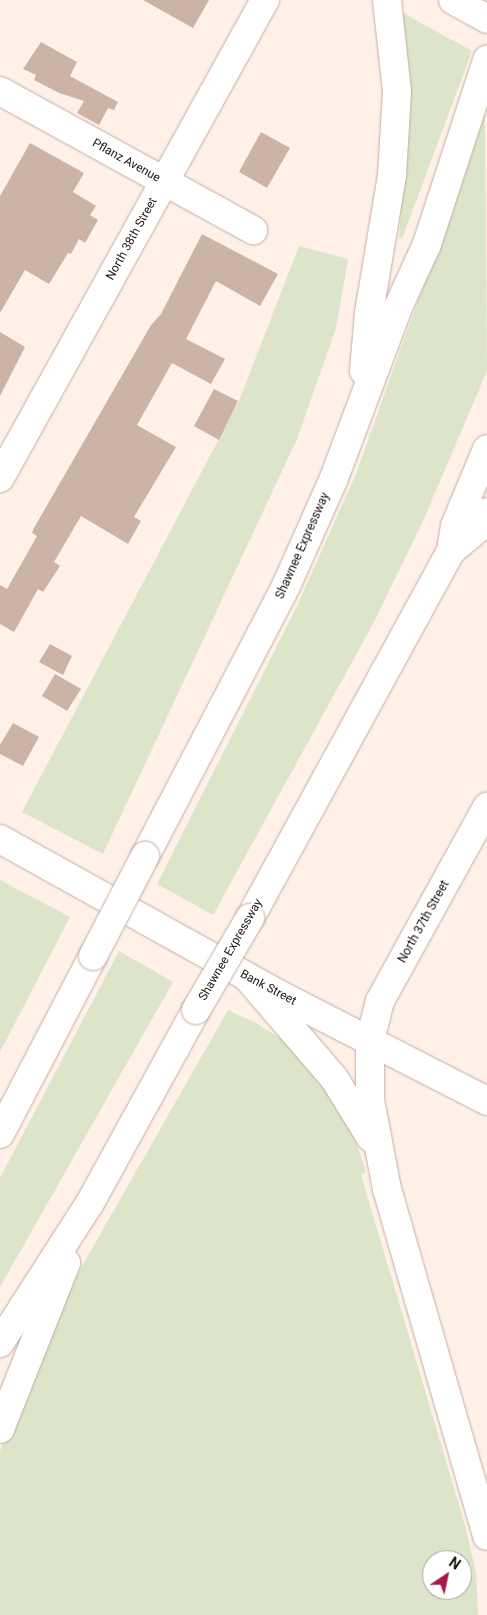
<!DOCTYPE html>
<style>
body{margin:0}
#map{position:relative;width:487px;height:1615px;overflow:hidden;background:#fff0e8;font-family:Roboto,sans-serif}
div>[style]{position:absolute}
.green>*{inset:0;background:#dce5ca}
.building>*{inset:0;background:#cbb3a6}
.roads{filter:drop-shadow(0 0 1px #c4aca0) drop-shadow(0 0 1px #c4aca0)}
.minor>*{height:28px;margin:-14px;padding:0 14px;transform-origin:14px;border-radius:14px;background:#fff}
.highway>*{height:28px;margin:-14px;padding:0 14px;transform-origin:14px;border-radius:14px;background:#fff}
.bridges{filter:drop-shadow(0 0 1px #c4aca0) drop-shadow(0 0 1px #c4aca0)}
.highway-bridge>*{height:28px;margin:-14px;padding:0 14px;transform-origin:14px;border-radius:14px;background:#fff}
span{translate:-50% -50%;white-space:nowrap;text-align:center;line-height:1.15;-webkit-text-stroke:4.5px #fff;paint-order:stroke}
.street-label{font-size:12px;color:#1b130f}
.north{position:absolute;left:422px;top:1550px;width:50px;height:50px;box-sizing:border-box;background:#fff;border:1px solid #a4a19f;border-radius:50%;rotate:34deg;font-size:14px;font-weight:700;line-height:20px;text-align:center;color:#1b130f}
.north::after{content:'';display:block;margin:auto;width:18px;height:22px;background:#aa174b;clip-path:polygon(50% 0,100% 100%,50% 72%,0 100%)}
</style>
<div id="map">
<div class="green">
<i style="clip-path:polygon(403px 13px,472px 51px,402px 239px,399px 238px,405px 152px)"></i>
<i style="clip-path:polygon(485px 112px,487px 371px,423px 521px,374px 622px,213px 915px,157px 884px,297px 606px,356px 474px)"></i>
<i style="clip-path:polygon(299px 246px,348px 259px,336px 328px,297px 439px,103px 854px,22px 812px,239px 401px)"></i>
<i style="clip-path:polygon(0 880px,70px 917px,0 1052px)"></i>
<i style="clip-path:polygon(119px 951px,173px 982px,0 1287px,0 1178px)"></i>
<i style="clip-path:polygon(evenodd,228px 1010px,256px 1023px,281px 1039px,285px 1036px,349px 1120px,366px 1172px,361px 1175px,465px 1525px,476px 1573px,478px 1615px,0 1615px,0 1451px,21px 1394px,60px 1305px,228px 1010px,432px 1560px,462px 1560px,462px 1590px,432px 1590px,432px 1560px)"></i>
</div>
<div class="building">
<i style="clip-path:polygon(143px 0,209px 0,193px 28px)"></i>
<i style="clip-path:polygon(41px 42px,77px 62px,70px 76px,118px 102px,114px 110px,108px 108px,99px 125px,77px 113px,84px 101px,59px 93px,34px 80px,36px 75px,23px 69px)"></i>
<i style="clip-path:polygon(261px 132px,290px 148px,267px 188px,239px 172px)"></i>
<i style="clip-path:polygon(30px 143px,84px 173px,73px 192px,96px 206px,90px 215px,98px 220px,85px 243px,79px 239px,71px 254px,68px 253px,49px 284px,25px 270px,0 313px,0 196px)"></i>
<i style="clip-path:polygon(202px 234px,278px 274px,260px 306px,216px 281px,186px 339px,225px 359px,211px 384px,172px 363px,137px 425px,176px 447px,134px 517px,141px 521px,128px 544px,81px 516px,54px 562px,60px 566px,43px 592px,38px 589px,14px 632px,0 624px,0 585px,7px 589px,37px 536px,32px 533px,34px 528px,151px 325px,161px 314px)"></i>
<i style="clip-path:polygon(0 332px,25px 347px,0 396px)"></i>
<i style="clip-path:polygon(214px 389px,238px 401px,219px 440px,194px 426px)"></i>
<i style="clip-path:polygon(50px 644px,72px 656px,63px 675px,39px 662px)"></i>
<i style="clip-path:polygon(55px 674px,81px 689px,67px 711px,42px 696px)"></i>
<i style="clip-path:polygon(13px 723px,39px 737px,23px 766px,0 754px,0 745px)"></i>
</div>
<div class="roads">
<div class="minor">
<i style="left:453px;top:0;width:39px;rotate:29deg"></i>
<i style="left:0;top:91px;width:289px;rotate:28.8deg"></i>
<i style="left:0;top:478px;width:547px;rotate:-61deg"></i>
<i style="left:0;top:839px;width:321px;rotate:29.1deg"></i>
<i style="left:280px;top:995px;width:233px;rotate:27.1deg"></i>
<i style="left:370px;top:1040px;width:40px;rotate:-75.6deg"></i>
<i style="left:380px;top:1001px;width:222px;rotate:-61.1deg"></i>
</div>
<div class="highway">
<i style="left:364px;top:371px;width:58px;rotate:-85.1deg"></i>
<i style="left:369px;top:313px;width:139px;rotate:-80.5deg"></i>
<i style="left:392px;top:176px;width:85px;rotate:-86.6deg"></i>
<i style="left:397px;top:91px;width:92px;rotate:-96.3deg"></i>
<i style="left:451px;top:551px;width:25px;rotate:-81deg"></i>
<i style="left:455px;top:526px;width:83px;rotate:-67.4deg"></i>
<i style="left:145px;top:856px;width:305px;rotate:-62.4deg"></i>
<i style="left:286px;top:586px;width:118px;rotate:-66deg"></i>
<i style="left:334px;top:478px;width:185px;rotate:-69.4deg"></i>
<i style="left:399px;top:305px;width:67px;rotate:-65.3deg"></i>
<i style="left:427px;top:244px;width:194px;rotate:-71.9deg"></i>
<i style="left:250px;top:918px;width:418px;rotate:-61.3deg"></i>
<i style="left:451px;top:551px;width:35px;rotate:-40deg"></i>
<i style="left:478px;top:528px;width:18px;rotate:-61deg"></i>
<i style="left:247px;top:977px;width:133px;rotate:49.3deg"></i>
<i style="left:334px;top:1078px;width:70px;rotate:58.3deg"></i>
<i style="left:370px;top:1040px;width:60px;rotate:90deg"></i>
<i style="left:370px;top:1100px;width:91px;rotate:79.2deg"></i>
<i style="left:387px;top:1189px;width:361px;rotate:73.9deg"></i>
<i style="left:0;top:1134px;width:201px;rotate:-62.4deg"></i>
<i style="left:0;top:1343px;width:166px;rotate:-57.3deg"></i>
<i style="left:90px;top:1203px;width:220px;rotate:-61.2deg"></i>
<i style="left:0;top:1429px;width:179px;rotate:-68.3deg"></i>
</div>
</div>
<div class="bridges">
<div class="highway-bridge">
<i style="left:93px;top:956px;width:113px;rotate:-62.5deg"></i>
<i style="left:196px;top:1010px;width:107px;rotate:-59.6deg"></i>
</div>
</div>
<div class="street-label">
<span style="left:126px;top:161px;rotate:29deg">Pflanz Avenue</span>
<span style="left:132px;top:239px;rotate:-61deg">North 38th Street</span>
<span style="left:303px;top:546px;rotate:-66deg">Shawnee Expressway</span>
<span style="left:424px;top:922px;rotate:-61deg">North 37th Street</span>
<span style="left:231px;top:950px;rotate:-60deg">Shawnee Expressway</span>
<span style="left:268px;top:988px;rotate:28deg">Bank Street</span>
</div>
<div class="north">N</div>
</div>
